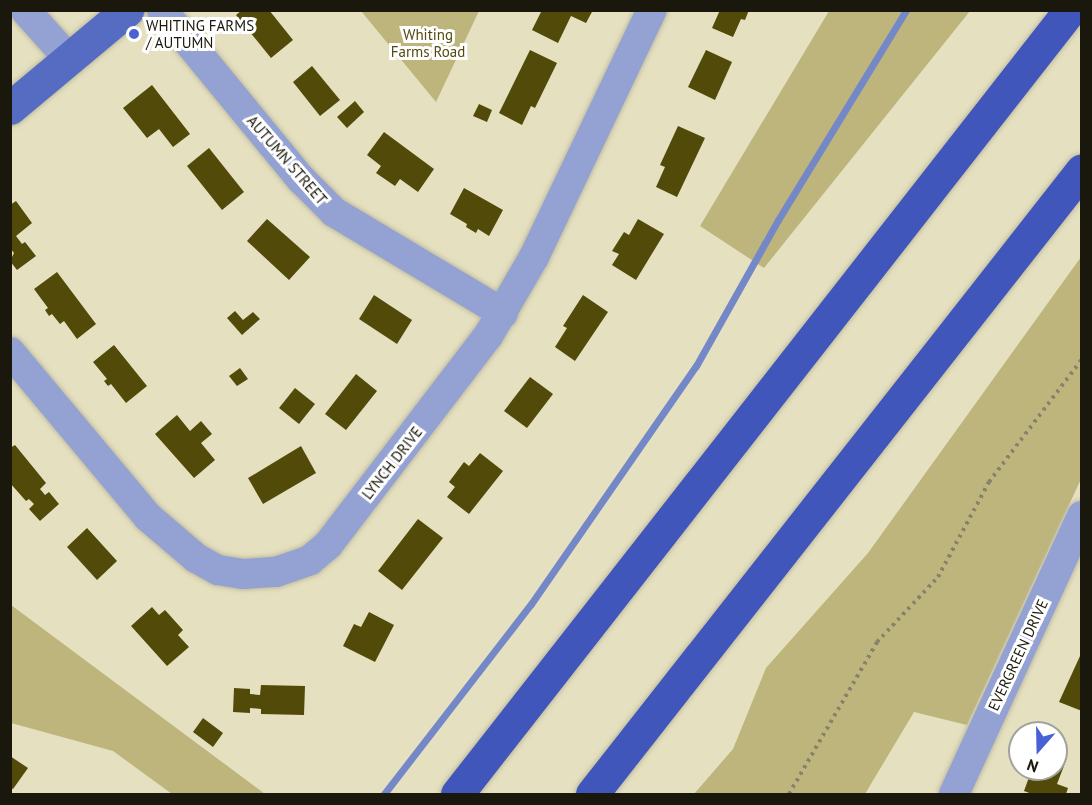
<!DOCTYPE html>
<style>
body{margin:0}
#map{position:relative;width:1092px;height:805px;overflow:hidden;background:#e5e0c0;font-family:"PT Sans",sans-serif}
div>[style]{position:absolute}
.green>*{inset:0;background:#bdb57c}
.stream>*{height:7px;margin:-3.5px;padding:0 3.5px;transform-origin:3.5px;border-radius:3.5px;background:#7488c8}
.building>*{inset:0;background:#524a09}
.path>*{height:4px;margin-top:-2px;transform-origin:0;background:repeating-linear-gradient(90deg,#86826c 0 3px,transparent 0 7.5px)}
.roads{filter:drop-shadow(0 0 2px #c0bca0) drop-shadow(0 0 2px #c0bca0)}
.minor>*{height:30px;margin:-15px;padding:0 15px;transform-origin:15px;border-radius:15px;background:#93a2d2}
.major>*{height:33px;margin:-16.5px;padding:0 16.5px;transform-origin:16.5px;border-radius:16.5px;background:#556cc2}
.highway>*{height:33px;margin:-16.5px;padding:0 16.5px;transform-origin:16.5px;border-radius:16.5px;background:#4156ba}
.dots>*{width:16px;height:16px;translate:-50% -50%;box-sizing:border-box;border:3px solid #fff;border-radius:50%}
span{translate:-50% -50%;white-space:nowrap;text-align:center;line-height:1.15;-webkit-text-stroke:6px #fff;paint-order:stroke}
.poi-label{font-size:15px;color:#1a180c}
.left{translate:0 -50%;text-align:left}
.park-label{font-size:15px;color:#524a0d}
.street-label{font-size:15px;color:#1a180c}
.frame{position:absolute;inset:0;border:12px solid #1a180c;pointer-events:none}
.north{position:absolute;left:1008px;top:721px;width:60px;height:60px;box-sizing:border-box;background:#fff;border:2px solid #a3a39e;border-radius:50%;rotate:200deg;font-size:16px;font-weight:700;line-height:24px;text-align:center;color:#1a180c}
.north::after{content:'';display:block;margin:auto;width:21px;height:27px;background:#4961d5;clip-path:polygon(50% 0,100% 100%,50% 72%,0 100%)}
</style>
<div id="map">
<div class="green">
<i style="clip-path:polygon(361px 11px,479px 11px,436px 102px)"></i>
<i style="clip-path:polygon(829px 11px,970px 11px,764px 268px,700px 226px)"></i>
<i style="clip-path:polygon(1081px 257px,1081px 479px,967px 725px,914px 712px,865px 794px,694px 794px,733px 749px,766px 668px,868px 553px)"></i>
<i style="clip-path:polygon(11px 605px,265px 794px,172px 794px,113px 751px,11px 723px)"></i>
</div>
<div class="stream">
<i style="left:384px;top:794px;width:240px;rotate:-52.3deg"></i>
<i style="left:531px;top:604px;width:290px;rotate:-55.3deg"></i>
<i style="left:696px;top:366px;width:167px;rotate:-60.7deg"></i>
<i style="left:778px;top:220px;width:246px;rotate:-58.6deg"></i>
</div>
<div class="building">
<i style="clip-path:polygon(242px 10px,269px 10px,293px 40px,271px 58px,236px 15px)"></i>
<i style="clip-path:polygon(542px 10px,593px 10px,586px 23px,571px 16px,558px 43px,532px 30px)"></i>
<i style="clip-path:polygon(720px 10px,749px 10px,745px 20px,741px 19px,733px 37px,712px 28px)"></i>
<i style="clip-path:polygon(530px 50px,557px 63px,535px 108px,531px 106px,522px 125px,499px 113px)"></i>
<i style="clip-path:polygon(706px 50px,732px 62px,715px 100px,688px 87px)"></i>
<i style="clip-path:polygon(312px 66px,340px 100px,320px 116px,293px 82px)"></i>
<i style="clip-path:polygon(152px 85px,190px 134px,173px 147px,159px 129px,147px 138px,123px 108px)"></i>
<i style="clip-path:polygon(355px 101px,364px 112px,347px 128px,337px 117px)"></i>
<i style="clip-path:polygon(479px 104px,492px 110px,487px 122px,473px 116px)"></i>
<i style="clip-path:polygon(678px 126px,705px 138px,677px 197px,656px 187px,665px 167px,660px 165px)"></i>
<i style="clip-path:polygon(384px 132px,434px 169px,418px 192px,400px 179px,395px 186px,376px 173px,381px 166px,367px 155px)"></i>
<i style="clip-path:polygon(209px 148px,244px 192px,222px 210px,187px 166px)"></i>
<i style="clip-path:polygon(464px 188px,503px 210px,489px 236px,478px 229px,476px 233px,466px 227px,467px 224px,450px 214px)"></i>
<i style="clip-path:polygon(16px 201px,32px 223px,16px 236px,22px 244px,25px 242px,36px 256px,17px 270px,10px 261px,14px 253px,10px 248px,10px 205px)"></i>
<i style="clip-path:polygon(267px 219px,310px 257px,289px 280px,247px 241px)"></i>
<i style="clip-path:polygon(638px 219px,664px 234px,636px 280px,612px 265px,619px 254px,612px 251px,624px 232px,629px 235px)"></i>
<i style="clip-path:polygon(57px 272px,96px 324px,77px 339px,64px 321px,60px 324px,52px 314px,49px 316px,45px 310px,48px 308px,34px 289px)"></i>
<i style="clip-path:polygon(374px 295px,412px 320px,397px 344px,359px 319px)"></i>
<i style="clip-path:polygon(583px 295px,608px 312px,575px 361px,555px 347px,567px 328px,563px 326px)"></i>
<i style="clip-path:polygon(235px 311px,243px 320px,253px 312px,260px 319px,242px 335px,227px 318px)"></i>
<i style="clip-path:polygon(114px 345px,147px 386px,126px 403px,111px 384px,108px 386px,104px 381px,107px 379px,93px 362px)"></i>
<i style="clip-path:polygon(240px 368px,248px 379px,237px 386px,229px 376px)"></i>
<i style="clip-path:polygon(356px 374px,377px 391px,346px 430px,325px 414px)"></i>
<i style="clip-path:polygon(530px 377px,553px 394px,527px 428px,504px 411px)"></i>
<i style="clip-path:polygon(295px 388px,315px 404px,299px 424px,279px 408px)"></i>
<i style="clip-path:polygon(177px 415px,190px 431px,201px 421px,212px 434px,201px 443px,215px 460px,194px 478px,155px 434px)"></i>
<i style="clip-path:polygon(15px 445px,46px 483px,40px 489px,45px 495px,49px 492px,59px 504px,40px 521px,29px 509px,34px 504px,29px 499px,26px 501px,10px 483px,10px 448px)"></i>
<i style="clip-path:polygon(301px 446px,316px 473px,263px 504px,248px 478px)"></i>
<i style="clip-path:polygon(480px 453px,503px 471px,469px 514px,447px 497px,455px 487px,449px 482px,464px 462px,469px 466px)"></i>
<i style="clip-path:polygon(418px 519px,443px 538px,402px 590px,378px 571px)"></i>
<i style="clip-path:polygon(87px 528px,117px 561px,97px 580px,67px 547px)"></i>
<i style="clip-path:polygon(152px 607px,159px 615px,165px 610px,183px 630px,178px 635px,189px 647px,167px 666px,131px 626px)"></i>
<i style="clip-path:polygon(369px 612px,394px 625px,375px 662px,343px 646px,354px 624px,361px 627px)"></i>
<i style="clip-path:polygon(1080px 656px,1082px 657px,1082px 711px,1059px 702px)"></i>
<i style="clip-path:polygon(261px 685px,305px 686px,304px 715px,261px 714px,261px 709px,250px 708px,250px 713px,233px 712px,234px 688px,250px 689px,250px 694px,260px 695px)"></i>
<i style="clip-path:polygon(203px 718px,223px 733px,213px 747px,193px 732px)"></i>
<i style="clip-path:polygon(1056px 754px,1067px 758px,1057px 784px,1068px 788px,1066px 794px,1032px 794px,1024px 791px,1032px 769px,1056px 769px)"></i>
<i style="clip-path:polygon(10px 756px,28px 768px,13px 789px,10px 788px)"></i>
</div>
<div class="path">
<i style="left:789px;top:794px;width:176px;rotate:-59.9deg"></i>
<i style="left:877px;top:642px;width:89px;rotate:-46.8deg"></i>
<i style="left:938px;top:577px;width:108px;rotate:-61.8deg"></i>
<i style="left:989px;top:482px;width:154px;rotate:-52.9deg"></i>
</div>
<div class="roads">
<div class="minor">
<i style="left:25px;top:10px;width:66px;rotate:48.1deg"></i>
<i style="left:162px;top:10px;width:219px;rotate:50.6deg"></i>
<i style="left:301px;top:179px;width:47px;rotate:45deg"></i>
<i style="left:334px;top:212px;width:197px;rotate:30.9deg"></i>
<i style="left:10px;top:352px;width:215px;rotate:50.1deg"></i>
<i style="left:148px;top:517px;width:63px;rotate:40.5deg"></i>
<i style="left:196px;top:558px;width:25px;rotate:29deg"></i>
<i style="left:218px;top:570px;width:26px;rotate:9deg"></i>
<i style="left:244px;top:574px;width:32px;rotate:-4deg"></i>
<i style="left:276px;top:572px;width:36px;rotate:-19deg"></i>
<i style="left:310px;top:560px;width:23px;rotate:-40deg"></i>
<i style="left:328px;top:545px;width:263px;rotate:-52.6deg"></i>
<i style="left:488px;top:336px;width:91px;rotate:-59.8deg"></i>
<i style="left:534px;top:257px;width:274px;rotate:-64.5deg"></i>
<i style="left:954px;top:794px;width:306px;rotate:-65.3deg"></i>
</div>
<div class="major">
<i style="left:10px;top:108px;width:153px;rotate:-39.9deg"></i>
</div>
<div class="highway">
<i style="left:457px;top:794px;width:995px;rotate:-51.98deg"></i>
<i style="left:592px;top:794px;width:793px;rotate:-51.86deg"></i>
</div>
</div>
<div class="dots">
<i style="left:134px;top:34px;background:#4961d5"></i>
</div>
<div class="poi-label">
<span class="left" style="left:146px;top:34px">WHITING FARMS<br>/ AUTUMN</span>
</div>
<div class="park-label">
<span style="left:428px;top:43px">Whiting<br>Farms Road</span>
</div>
<div class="street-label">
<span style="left:287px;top:160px;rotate:49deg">AUTUMN STREET</span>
<span style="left:392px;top:463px;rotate:-52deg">LYNCH DRIVE</span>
<span style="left:1018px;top:655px;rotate:-65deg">EVERGREEN DRIVE</span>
</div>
<div class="frame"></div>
<div class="north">N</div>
</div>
